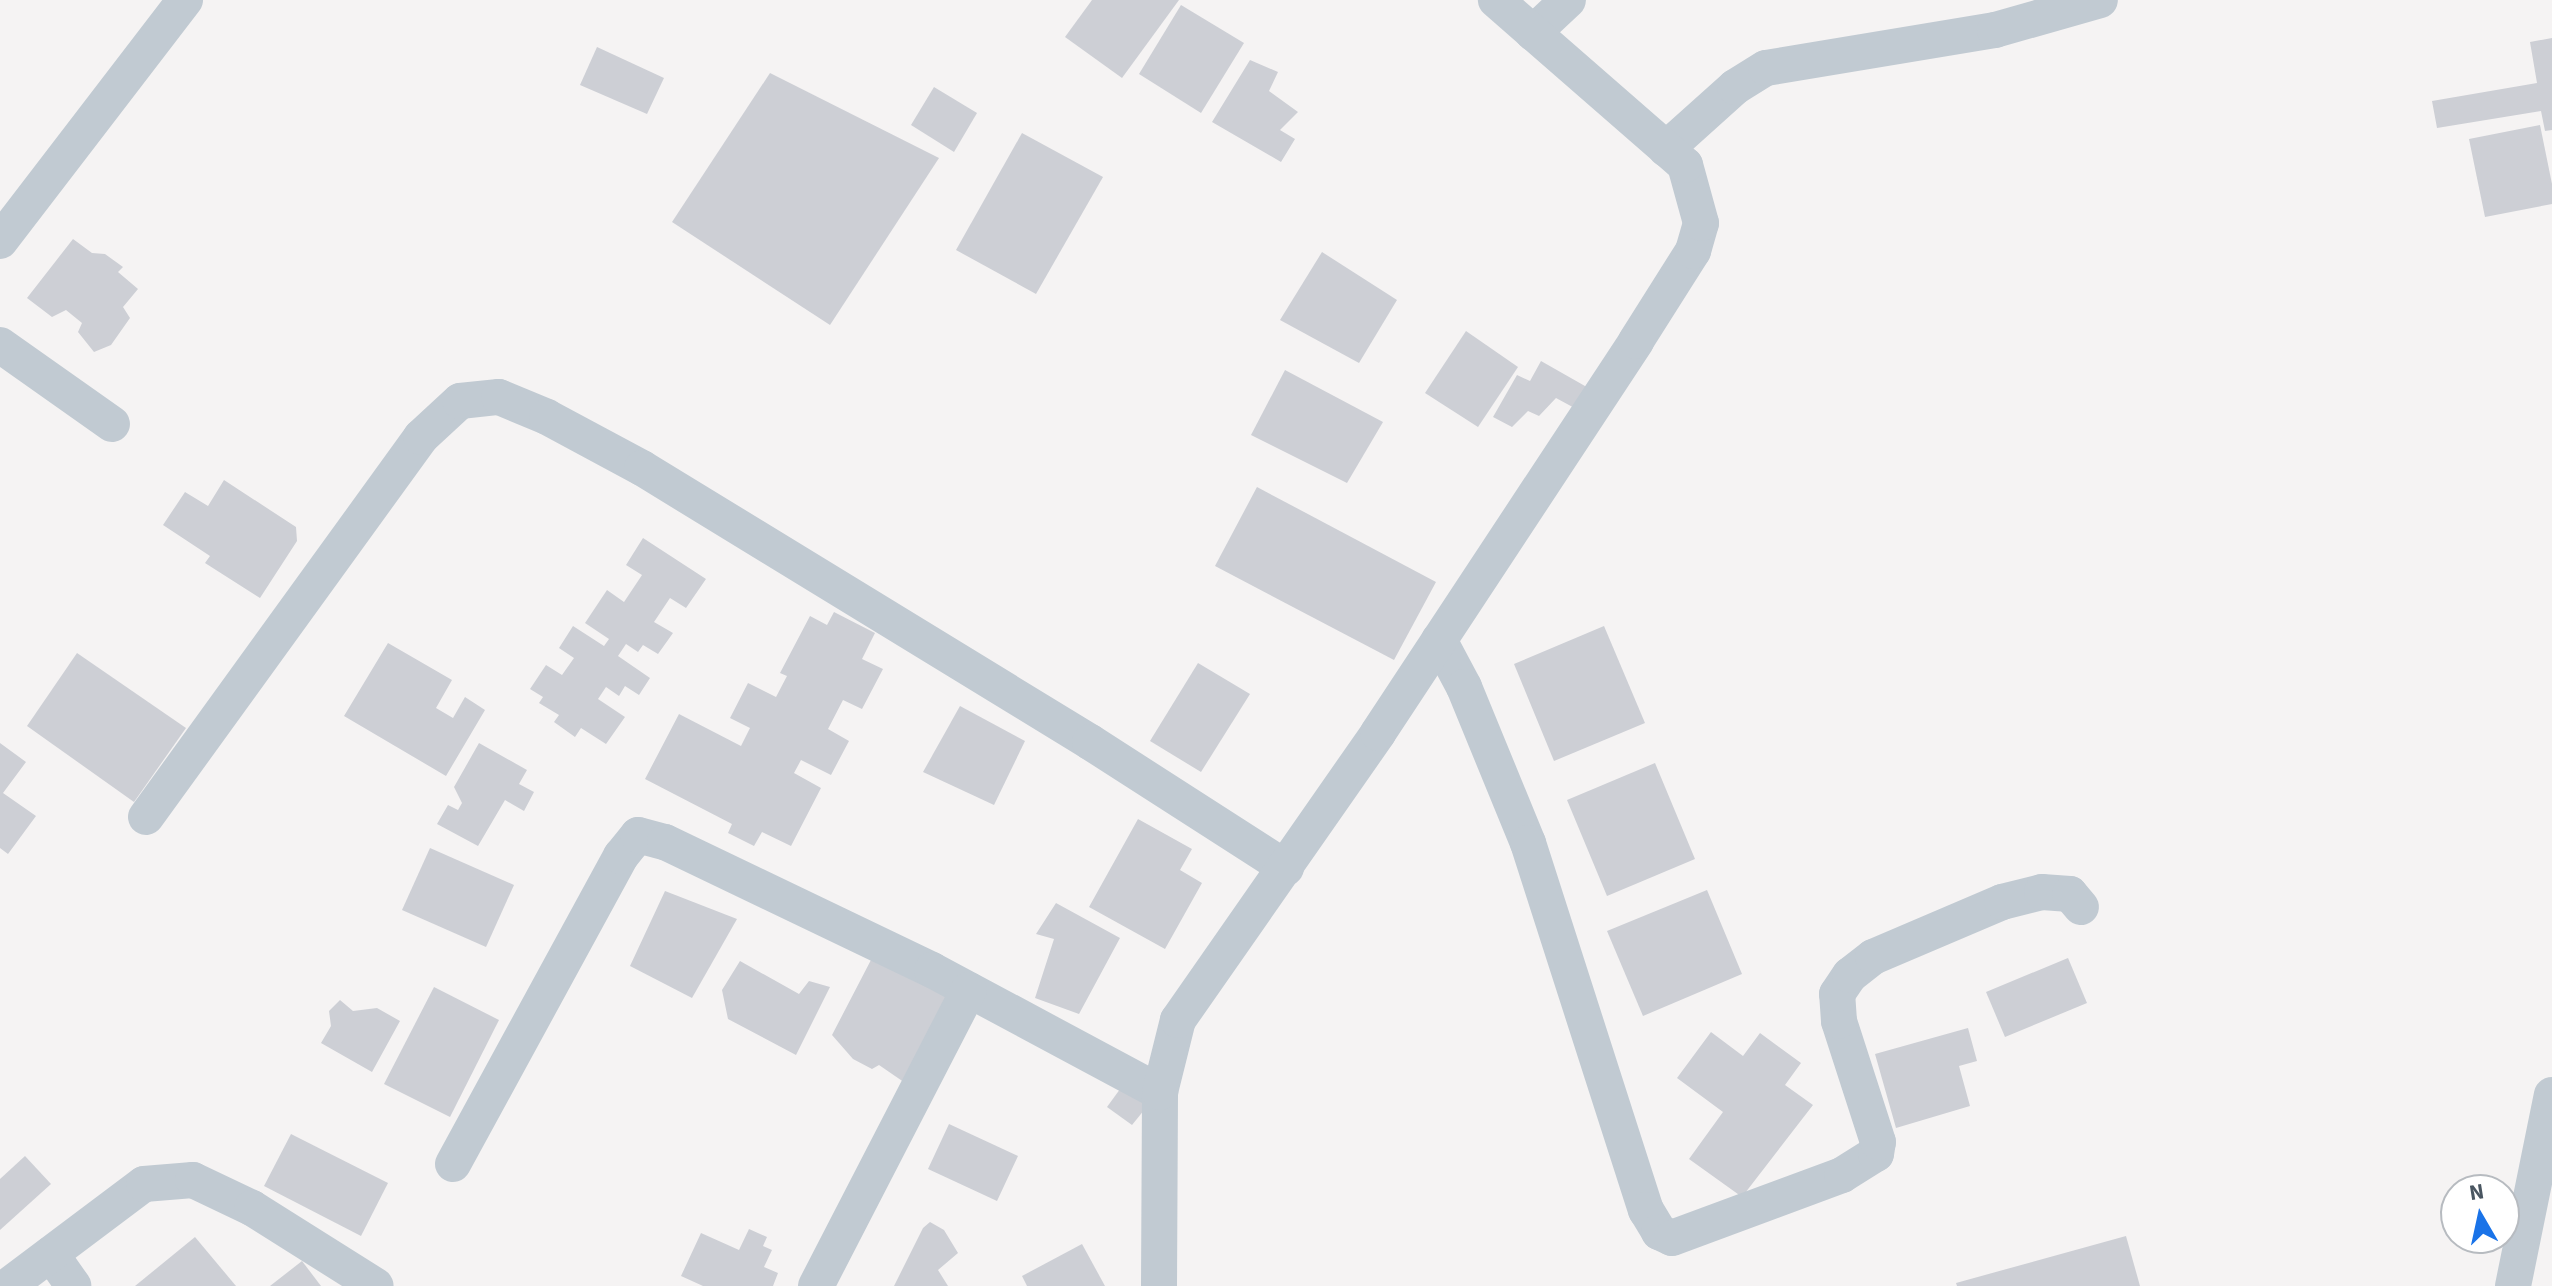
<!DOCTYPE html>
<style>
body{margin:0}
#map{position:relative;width:2552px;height:1286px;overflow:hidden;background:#f5f3f3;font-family:"Source Sans 3",sans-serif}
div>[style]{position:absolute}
.building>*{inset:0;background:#cdcfd5}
.minor>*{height:36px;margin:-18px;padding:0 18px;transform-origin:18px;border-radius:18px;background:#c1cad2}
span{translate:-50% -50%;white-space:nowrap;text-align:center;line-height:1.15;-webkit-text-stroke:6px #fff;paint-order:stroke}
.north{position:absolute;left:2440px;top:1174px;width:80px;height:80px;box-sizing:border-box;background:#fff;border:2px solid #b7bbc0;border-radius:50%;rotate:351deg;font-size:22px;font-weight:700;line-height:32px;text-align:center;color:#4a5661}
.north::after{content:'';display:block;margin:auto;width:28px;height:36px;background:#1a73e8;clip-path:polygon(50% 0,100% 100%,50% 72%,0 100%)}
</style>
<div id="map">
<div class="building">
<i style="clip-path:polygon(1092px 0,1179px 0,1122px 78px,1065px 37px)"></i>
<i style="clip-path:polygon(1181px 5px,1244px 43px,1201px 113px,1139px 74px)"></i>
<i style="clip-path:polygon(2552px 38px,2552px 130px,2545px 131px,2541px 111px,2437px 128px,2432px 101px,2537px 83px,2530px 42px)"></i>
<i style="clip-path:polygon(597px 47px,664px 78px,647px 114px,580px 85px)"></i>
<i style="clip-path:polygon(1250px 60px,1278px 72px,1269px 91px,1298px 112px,1280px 130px,1295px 139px,1281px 162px,1212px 122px)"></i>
<i style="clip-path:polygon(770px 73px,939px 158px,830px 325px,672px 222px)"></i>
<i style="clip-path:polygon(934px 87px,977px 113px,954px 152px,911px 125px)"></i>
<i style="clip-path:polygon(2540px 125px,2552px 184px,2552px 204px,2485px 217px,2469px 139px)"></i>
<i style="clip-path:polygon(1022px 133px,1103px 177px,1036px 294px,956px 250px)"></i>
<i style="clip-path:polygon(73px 239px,92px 253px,105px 254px,123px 267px,118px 272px,138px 289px,123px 307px,130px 318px,111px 345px,94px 352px,78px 332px,82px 323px,66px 310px,52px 317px,27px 298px)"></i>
<i style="clip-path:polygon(1322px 252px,1397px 300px,1359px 363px,1280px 320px)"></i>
<i style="clip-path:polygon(1466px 331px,1518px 367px,1478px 427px,1425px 393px)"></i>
<i style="clip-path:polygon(1541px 361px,1592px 390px,1580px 411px,1556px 398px,1539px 416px,1528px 411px,1512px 427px,1493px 417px,1517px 375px,1530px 381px)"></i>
<i style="clip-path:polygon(1285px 370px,1383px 422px,1347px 483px,1251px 435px)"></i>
<i style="clip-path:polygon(224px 480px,296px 527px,297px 541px,260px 598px,205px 563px,210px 556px,163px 525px,185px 492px,208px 506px)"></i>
<i style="clip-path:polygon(1257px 487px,1436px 582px,1394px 660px,1215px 566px)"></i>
<i style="clip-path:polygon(643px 538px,706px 579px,686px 608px,670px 598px,654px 622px,673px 633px,658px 654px,643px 645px,638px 652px,626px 644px,618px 656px,650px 678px,639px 695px,625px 686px,619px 696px,606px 687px,598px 699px,625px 717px,606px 744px,581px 728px,575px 737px,554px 722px,559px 715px,539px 703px,543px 697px,530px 689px,546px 665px,562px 675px,574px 658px,559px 648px,573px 626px,604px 646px,609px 639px,585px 623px,607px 590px,624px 602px,642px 575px,626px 565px)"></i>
<i style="clip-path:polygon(834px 612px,875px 633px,862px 659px,883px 669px,862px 709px,843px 700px,828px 729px,849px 741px,831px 775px,801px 760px,794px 773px,821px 788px,791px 846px,762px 832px,754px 846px,728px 833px,732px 824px,645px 779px,679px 714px,741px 746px,750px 728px,730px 718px,748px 683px,776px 697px,787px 676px,780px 673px,810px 616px,827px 625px)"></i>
<i style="clip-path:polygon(1604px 626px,1645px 723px,1554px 761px,1514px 664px)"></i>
<i style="clip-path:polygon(388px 643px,452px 680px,436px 708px,453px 718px,465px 697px,485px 710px,446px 776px,344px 716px)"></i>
<i style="clip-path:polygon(77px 653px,186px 728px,134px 802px,27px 726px)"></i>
<i style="clip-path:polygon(1198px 663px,1250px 694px,1201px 772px,1150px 741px)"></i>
<i style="clip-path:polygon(960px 706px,1025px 741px,994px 805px,923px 772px)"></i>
<i style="clip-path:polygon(0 743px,26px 762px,3px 793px,36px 816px,8px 854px,0 848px)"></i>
<i style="clip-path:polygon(479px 743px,527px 770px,519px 784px,534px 792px,524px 811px,505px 800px,478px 846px,437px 824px,448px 805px,458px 810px,462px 803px,454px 787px)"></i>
<i style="clip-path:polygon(1655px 763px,1695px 859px,1607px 896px,1567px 800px)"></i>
<i style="clip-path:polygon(1138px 819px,1192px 849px,1180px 870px,1202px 883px,1165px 949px,1089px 907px)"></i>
<i style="clip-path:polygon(430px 848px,514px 885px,486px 947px,402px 910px)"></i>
<i style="clip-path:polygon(1707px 890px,1742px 974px,1643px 1016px,1607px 931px)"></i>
<i style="clip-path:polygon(665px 891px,737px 919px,692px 998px,630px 966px)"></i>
<i style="clip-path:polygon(1056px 903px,1120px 938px,1079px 1014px,1035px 998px,1054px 939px,1036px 934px)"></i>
<i style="clip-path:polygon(872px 958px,955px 999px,911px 1087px,879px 1065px,872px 1069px,853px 1059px,832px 1035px)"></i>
<i style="clip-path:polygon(2068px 958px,2087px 1003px,2005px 1037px,1986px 992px)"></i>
<i style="clip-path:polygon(740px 961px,799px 994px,809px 981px,830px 987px,796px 1055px,728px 1019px,722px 990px)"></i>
<i style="clip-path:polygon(434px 987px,499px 1020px,450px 1117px,384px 1084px)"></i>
<i style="clip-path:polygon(340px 1000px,353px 1011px,377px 1008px,400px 1021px,372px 1072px,321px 1043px,331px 1026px,329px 1011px)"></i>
<i style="clip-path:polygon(1968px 1028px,1977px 1061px,1959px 1066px,1970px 1106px,1896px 1128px,1875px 1054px)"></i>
<i style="clip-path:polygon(1711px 1032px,1743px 1056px,1760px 1033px,1801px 1063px,1785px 1085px,1813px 1105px,1742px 1197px,1689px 1159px,1723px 1112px,1677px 1078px)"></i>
<i style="clip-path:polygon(1123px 1085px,1149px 1104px,1132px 1125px,1107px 1107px)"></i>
<i style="clip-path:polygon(949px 1124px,1018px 1156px,997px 1201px,928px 1169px)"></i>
<i style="clip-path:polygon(291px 1134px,388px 1183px,361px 1236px,264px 1186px)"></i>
<i style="clip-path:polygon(25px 1156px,51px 1184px,0 1230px,0 1179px)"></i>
<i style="clip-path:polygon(930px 1222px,944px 1230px,958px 1253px,938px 1270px,948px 1286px,894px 1286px,923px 1228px)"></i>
<i style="clip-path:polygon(749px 1229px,767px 1237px,763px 1246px,772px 1250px,764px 1267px,778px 1273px,773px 1286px,703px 1286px,681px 1276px,701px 1233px,739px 1250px)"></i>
<i style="clip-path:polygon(2126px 1236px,2140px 1286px,1957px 1286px,1956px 1283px)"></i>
<i style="clip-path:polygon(195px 1237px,236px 1286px,135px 1286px)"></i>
<i style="clip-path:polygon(1082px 1244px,1105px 1286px,1027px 1286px,1022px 1276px)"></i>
<i style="clip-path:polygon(302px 1261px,321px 1286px,270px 1286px)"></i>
</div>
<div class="minor">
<i style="left:1533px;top:33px;width:48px;rotate:-43.3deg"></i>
<i style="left:1666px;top:149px;width:93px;rotate:-41.9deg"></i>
<i style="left:1735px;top:87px;width:36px;rotate:-32deg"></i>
<i style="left:1766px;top:68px;width:232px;rotate:-9.4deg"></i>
<i style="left:1995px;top:30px;width:109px;rotate:-15.9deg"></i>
<i style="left:0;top:241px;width:304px;rotate:-52.5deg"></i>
<i style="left:0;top:345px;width:137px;rotate:35.2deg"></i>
<i style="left:1439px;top:640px;width:53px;rotate:62deg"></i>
<i style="left:1464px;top:687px;width:169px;rotate:67.7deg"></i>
<i style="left:1528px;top:843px;width:386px;rotate:72.2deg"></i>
<i style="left:1646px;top:1210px;width:26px;rotate:59deg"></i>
<i style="left:1659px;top:1232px;width:14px;rotate:25deg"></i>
<i style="left:1672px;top:1238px;width:181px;rotate:-20.3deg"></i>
<i style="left:1842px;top:1175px;width:40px;rotate:-32deg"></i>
<i style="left:1876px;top:1154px;width:12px;rotate:-81deg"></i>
<i style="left:1878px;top:1142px;width:127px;rotate:-107.9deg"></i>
<i style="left:1839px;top:1021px;width:27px;rotate:-94deg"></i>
<i style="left:1837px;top:994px;width:23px;rotate:-56deg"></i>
<i style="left:1850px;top:975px;width:29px;rotate:-38deg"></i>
<i style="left:1873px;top:957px;width:140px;rotate:-23.1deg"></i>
<i style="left:2002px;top:902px;width:41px;rotate:-14deg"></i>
<i style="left:2042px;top:892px;width:28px;rotate:4deg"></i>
<i style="left:2070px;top:894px;width:17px;rotate:50deg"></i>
<i style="left:146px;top:817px;width:469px;rotate:-54.1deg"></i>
<i style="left:421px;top:437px;width:53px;rotate:-42.7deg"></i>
<i style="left:460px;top:401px;width:39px;rotate:-6deg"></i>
<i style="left:499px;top:397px;width:52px;rotate:22.6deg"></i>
<i style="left:547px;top:417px;width:108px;rotate:28.2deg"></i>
<i style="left:642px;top:468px;width:525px;rotate:31.45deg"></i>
<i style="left:1090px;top:742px;width:233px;rotate:32.7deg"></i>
<i style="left:453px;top:1164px;width:351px;rotate:-61.4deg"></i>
<i style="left:621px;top:856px;width:27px;rotate:-51deg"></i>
<i style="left:638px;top:835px;width:28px;rotate:15deg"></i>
<i style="left:665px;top:842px;width:296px;rotate:25.6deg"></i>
<i style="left:932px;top:970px;width:259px;rotate:28.2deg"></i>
<i style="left:51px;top:1254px;width:39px;rotate:55deg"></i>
<i style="left:8px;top:1286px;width:170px;rotate:-36.9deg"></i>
<i style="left:144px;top:1184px;width:49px;rotate:-4.7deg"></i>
<i style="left:193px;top:1180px;width:65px;rotate:25.4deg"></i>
<i style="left:252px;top:1208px;width:146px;rotate:32.2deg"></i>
<i style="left:816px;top:1286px;width:333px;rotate:-62.7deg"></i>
<i style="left:1159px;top:1286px;width:194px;rotate:-89.7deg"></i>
<i style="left:1160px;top:1092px;width:74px;rotate:-76deg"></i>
<i style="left:1178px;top:1020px;width:350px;rotate:-55.1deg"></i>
<i style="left:1378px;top:733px;width:469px;rotate:-56.6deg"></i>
<i style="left:1636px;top:341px;width:107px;rotate:-57.7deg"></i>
<i style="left:1693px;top:251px;width:29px;rotate:-74deg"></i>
<i style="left:1701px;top:223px;width:60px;rotate:-105.4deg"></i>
<i style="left:1685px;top:165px;width:251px;rotate:-138.9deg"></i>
<i style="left:2513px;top:1286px;width:195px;rotate:-78.5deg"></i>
</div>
<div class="north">N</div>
</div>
